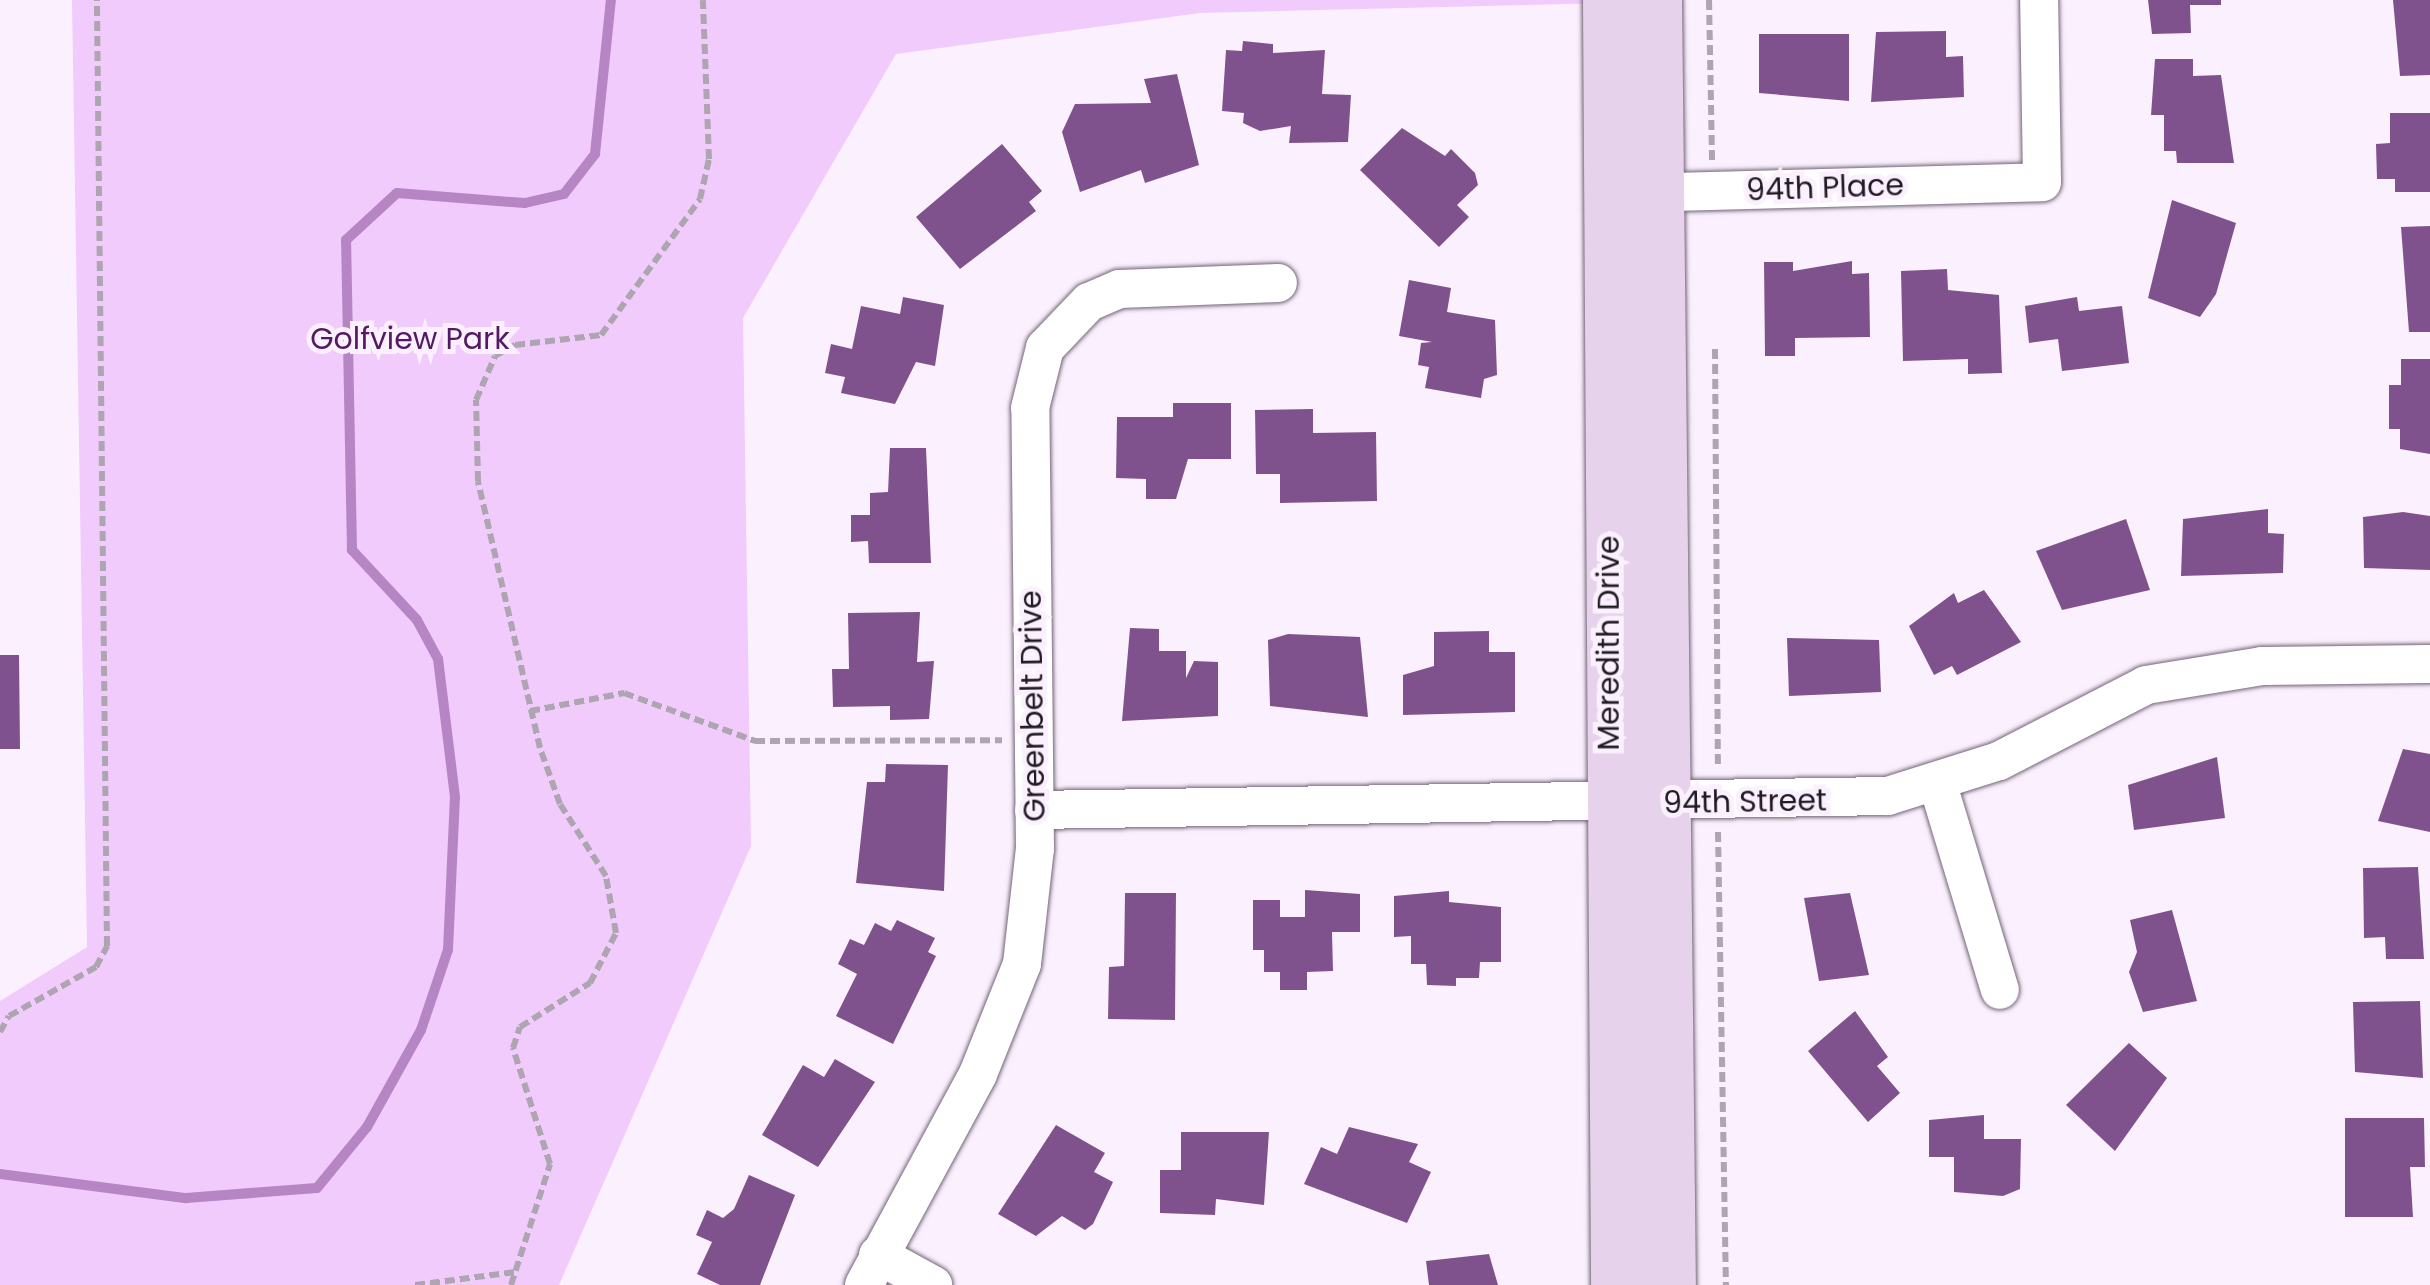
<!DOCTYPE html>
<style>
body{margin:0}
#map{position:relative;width:2430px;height:1285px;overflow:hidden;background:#fbf1fe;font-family:Poppins,sans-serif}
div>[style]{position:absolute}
.green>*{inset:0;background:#f1cbfc}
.stream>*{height:10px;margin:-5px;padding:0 5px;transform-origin:5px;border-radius:5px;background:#b685c4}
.building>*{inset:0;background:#80528d}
.path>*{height:6px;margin-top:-3px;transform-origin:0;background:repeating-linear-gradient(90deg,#ada5b0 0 10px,transparent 0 15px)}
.roads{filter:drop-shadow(0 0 2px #736478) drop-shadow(0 0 2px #736478)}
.street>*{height:38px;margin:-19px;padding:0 19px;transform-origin:19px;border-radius:19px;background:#fff}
.secondary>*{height:55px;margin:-27.5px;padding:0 27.5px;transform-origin:27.5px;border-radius:27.5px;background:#e6d2eb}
span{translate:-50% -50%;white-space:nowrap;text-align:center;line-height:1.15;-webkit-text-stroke:10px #fbf1fe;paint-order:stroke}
.street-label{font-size:30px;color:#201a22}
.park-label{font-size:30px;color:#541864}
</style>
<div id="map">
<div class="green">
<i style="clip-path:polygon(72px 0,1610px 0,1610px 3px,1200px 13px,896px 54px,743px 318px,751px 846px,559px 1285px,0 1285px,0 1001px,87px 947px)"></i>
</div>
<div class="stream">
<i style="left:0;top:1174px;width:188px;rotate:7.4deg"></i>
<i style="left:186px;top:1198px;width:131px;rotate:-4.4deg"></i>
<i style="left:317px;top:1188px;width:79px;rotate:-50.7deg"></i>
<i style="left:367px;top:1127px;width:111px;rotate:-60.9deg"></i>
<i style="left:421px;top:1030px;width:84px;rotate:-71.4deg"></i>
<i style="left:448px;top:950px;width:153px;rotate:-87.4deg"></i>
<i style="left:455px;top:797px;width:139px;rotate:-97deg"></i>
<i style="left:438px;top:659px;width:44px;rotate:-118.3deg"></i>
<i style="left:417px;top:620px;width:96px;rotate:-132.9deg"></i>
<i style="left:352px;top:550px;width:310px;rotate:-91.1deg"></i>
<i style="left:346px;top:240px;width:69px;rotate:-42.7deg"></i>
<i style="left:397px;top:193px;width:128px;rotate:4.5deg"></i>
<i style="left:525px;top:203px;width:40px;rotate:-13deg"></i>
<i style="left:564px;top:194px;width:51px;rotate:-52.2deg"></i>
<i style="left:595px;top:154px;width:155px;rotate:-84.1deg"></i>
</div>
<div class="building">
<i style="clip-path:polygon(2148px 0,2221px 0,2221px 5px,2190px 5px,2191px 33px,2152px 34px)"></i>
<i style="clip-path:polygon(2393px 0,2430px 0,2430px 75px,2400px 76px)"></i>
<i style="clip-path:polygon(1946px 31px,1946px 57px,1963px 56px,1964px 97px,1871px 102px,1876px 32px)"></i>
<i style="clip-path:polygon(1759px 34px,1849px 34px,1849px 101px,1759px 93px)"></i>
<i style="clip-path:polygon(1243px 41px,1273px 44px,1273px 53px,1325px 50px,1322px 94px,1351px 95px,1348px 142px,1289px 143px,1291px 126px,1260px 131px,1243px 123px,1244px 113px,1222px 111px,1226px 50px,1242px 51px)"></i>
<i style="clip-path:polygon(2155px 59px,2193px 59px,2193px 76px,2221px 75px,2234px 163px,2177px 163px,2176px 151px,2164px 151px,2164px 115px,2151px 115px)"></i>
<i style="clip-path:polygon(1177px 74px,1199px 165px,1145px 183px,1141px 170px,1080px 192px,1062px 132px,1075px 104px,1151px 103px,1144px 79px)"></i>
<i style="clip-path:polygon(2390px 113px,2430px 113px,2430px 192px,2395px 192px,2395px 179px,2377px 179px,2376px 144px,2390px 143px)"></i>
<i style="clip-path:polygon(1402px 128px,1445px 156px,1451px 149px,1475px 173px,1478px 185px,1457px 205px,1469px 217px,1439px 247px,1360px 170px)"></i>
<i style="clip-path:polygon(1002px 144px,1042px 191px,1029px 202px,1036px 211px,960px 269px,916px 217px)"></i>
<i style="clip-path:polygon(2172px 200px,2236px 223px,2216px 294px,2200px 317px,2148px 298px)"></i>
<i style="clip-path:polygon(2430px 226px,2430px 332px,2409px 332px,2401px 227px)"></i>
<i style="clip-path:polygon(1852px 261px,1852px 274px,1869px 273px,1870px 337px,1795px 338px,1795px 356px,1765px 356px,1764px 262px,1793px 262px,1793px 271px)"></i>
<i style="clip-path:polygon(1947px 269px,1948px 290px,1999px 295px,2002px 373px,1968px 374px,1968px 359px,1903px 361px,1901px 271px)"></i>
<i style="clip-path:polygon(1409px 280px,1451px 288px,1447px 312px,1495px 320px,1497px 375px,1484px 379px,1481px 398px,1425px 388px,1429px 367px,1418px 365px,1421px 343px,1432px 342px,1399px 336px)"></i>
<i style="clip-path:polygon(903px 297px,944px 305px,935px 366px,916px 362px,895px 404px,841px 393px,845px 377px,825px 373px,831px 344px,852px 349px,861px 306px,900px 314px)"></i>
<i style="clip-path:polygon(2077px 297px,2079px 311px,2122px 306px,2129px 363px,2062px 371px,2058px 339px,2029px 343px,2025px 306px)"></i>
<i style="clip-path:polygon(2401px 359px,2430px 359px,2430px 454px,2400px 449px,2400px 429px,2389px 429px,2389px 385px,2401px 385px)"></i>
<i style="clip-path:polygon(1173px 403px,1231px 403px,1231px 459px,1188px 459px,1176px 499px,1146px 499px,1146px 479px,1116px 478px,1117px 417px,1173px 417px)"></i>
<i style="clip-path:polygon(1313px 409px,1313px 433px,1376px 432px,1377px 501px,1280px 503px,1280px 474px,1256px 474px,1255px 410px)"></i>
<i style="clip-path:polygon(890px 448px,926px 448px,931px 563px,869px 563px,868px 541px,851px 542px,851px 515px,870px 515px,870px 493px,888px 492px)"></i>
<i style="clip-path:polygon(2268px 509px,2268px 533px,2284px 534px,2283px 573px,2181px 576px,2183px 519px)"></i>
<i style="clip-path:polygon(2403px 512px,2430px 516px,2430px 570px,2364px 568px,2363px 517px)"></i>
<i style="clip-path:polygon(2126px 519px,2150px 590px,2062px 610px,2036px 551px)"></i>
<i style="clip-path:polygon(1984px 590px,2021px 642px,1957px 675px,1952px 666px,1934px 675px,1909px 626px,1954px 593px,1958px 603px)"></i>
<i style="clip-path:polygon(920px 612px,917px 662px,934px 661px,929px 719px,890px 720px,890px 706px,833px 707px,832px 669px,849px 669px,848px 613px)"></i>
<i style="clip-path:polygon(1130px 628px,1159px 629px,1159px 651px,1186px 651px,1186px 678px,1194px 661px,1218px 662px,1218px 716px,1122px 721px)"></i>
<i style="clip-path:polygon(1489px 631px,1489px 652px,1515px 652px,1515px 712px,1403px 715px,1403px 675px,1434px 666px,1434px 632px)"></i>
<i style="clip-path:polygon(1288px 634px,1360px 637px,1368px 717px,1270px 706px,1268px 640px)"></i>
<i style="clip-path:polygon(1787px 638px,1879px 640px,1881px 692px,1789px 696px)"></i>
<i style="clip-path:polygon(0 655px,19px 655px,20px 749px,0 749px)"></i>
<i style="clip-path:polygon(2403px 749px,2430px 754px,2430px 832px,2378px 821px)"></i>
<i style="clip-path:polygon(2217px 757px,2225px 818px,2134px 830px,2128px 785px)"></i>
<i style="clip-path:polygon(886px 764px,948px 765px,944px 891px,856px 883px,867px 782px,885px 782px)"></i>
<i style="clip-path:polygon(2418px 867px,2424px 959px,2386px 959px,2385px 937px,2364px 938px,2363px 868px)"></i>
<i style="clip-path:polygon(1305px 890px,1360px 894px,1360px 932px,1332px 932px,1333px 971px,1307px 972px,1307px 990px,1280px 990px,1280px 972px,1264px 972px,1264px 950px,1253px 950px,1253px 900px,1280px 900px,1280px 917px,1305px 917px)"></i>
<i style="clip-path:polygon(1449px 891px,1449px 902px,1501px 907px,1501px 962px,1480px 962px,1479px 978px,1456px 978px,1456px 986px,1427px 985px,1426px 964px,1411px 964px,1411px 936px,1394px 937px,1394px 896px)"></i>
<i style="clip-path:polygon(1125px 893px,1176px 893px,1175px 1020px,1108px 1019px,1109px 967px,1124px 966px)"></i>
<i style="clip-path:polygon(1850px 893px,1869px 975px,1819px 981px,1804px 898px)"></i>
<i style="clip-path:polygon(2172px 910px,2197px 1001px,2143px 1012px,2129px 972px,2137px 952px,2130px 920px)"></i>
<i style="clip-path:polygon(897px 920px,935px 938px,928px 952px,936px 956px,893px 1044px,836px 1016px,857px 974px,838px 964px,850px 939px,864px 945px,875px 923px,891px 931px)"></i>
<i style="clip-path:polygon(2420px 1001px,2423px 1078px,2355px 1072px,2353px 1002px)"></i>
<i style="clip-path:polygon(1855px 1011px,1888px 1057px,1877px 1066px,1900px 1093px,1868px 1122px,1808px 1051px)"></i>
<i style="clip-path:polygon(2129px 1043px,2167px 1078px,2115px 1151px,2066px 1105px)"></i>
<i style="clip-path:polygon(835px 1059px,875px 1082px,818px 1167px,762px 1135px,803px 1065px,824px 1077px)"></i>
<i style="clip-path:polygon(1984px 1115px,1984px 1139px,2021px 1139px,2020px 1189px,2003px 1196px,1954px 1192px,1954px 1157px,1929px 1157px,1929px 1120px)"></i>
<i style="clip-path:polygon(2345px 1118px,2424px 1118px,2425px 1167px,2410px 1167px,2413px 1217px,2345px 1217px)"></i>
<i style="clip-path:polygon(1056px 1125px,1105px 1153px,1094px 1172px,1113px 1182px,1093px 1224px,1085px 1230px,1062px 1216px,1036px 1236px,998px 1214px)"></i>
<i style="clip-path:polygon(1349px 1127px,1418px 1144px,1409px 1162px,1431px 1172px,1407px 1223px,1304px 1184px,1321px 1147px,1337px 1154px)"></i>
<i style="clip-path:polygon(1181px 1132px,1269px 1132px,1264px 1205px,1216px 1199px,1215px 1215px,1160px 1213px,1160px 1170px,1181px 1170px)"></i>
<i style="clip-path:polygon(749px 1175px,795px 1195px,760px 1285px,720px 1285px,697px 1274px,712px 1242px,696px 1235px,707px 1210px,723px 1218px,734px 1209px)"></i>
<i style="clip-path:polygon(1489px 1254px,1498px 1285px,1429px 1285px,1426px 1261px)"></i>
</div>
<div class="path">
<i style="left:1709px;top:0;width:160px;rotate:88.9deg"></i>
<i style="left:1715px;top:349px;width:416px;rotate:89.6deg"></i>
<i style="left:530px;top:711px;width:96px;rotate:-10.8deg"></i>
<i style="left:624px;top:693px;width:140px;rotate:20.1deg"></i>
<i style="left:755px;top:741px;width:247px;rotate:-0.2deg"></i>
<i style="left:1718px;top:832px;width:453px;rotate:89deg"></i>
<i style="left:0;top:1032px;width:18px;rotate:-61deg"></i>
<i style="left:9px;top:1016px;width:100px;rotate:-29.4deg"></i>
<i style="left:96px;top:967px;width:24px;rotate:-62deg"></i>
<i style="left:107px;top:946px;width:946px;rotate:-90.61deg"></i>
<i style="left:415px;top:1285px;width:101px;rotate:-7.4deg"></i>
<i style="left:511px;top:1285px;width:127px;rotate:-72.1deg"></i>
<i style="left:550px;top:1164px;width:122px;rotate:-107.7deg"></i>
<i style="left:513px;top:1048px;width:22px;rotate:-72deg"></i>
<i style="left:520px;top:1027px;width:83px;rotate:-32.2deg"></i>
<i style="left:590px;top:983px;width:56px;rotate:-62.5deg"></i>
<i style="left:616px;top:933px;width:58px;rotate:-100deg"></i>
<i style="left:606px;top:876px;width:85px;rotate:-122.6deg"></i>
<i style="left:560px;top:804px;width:59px;rotate:-109.7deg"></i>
<i style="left:540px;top:748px;width:274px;rotate:-103.1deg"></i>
<i style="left:478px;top:481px;width:81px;rotate:-91.4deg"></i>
<i style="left:476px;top:400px;width:48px;rotate:-66.6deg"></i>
<i style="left:495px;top:356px;width:23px;rotate:-29deg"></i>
<i style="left:515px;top:345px;width:87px;rotate:-6.6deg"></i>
<i style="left:601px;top:335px;width:168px;rotate:-53.9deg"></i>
<i style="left:700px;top:199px;width:41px;rotate:-77.3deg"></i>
<i style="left:709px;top:159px;width:159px;rotate:-92.2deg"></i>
</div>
<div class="roads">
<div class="street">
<i style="left:1635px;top:193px;width:407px;rotate:-1.5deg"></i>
<i style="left:2042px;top:182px;width:182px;rotate:-90.9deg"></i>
<i style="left:1938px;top:785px;width:214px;rotate:73.2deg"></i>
<i style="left:1034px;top:810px;width:854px;rotate:-0.94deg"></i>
<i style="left:1888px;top:796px;width:116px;rotate:-17.5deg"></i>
<i style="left:1999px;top:761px;width:165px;rotate:-27.3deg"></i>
<i style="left:2146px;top:685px;width:118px;rotate:-9.3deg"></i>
<i style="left:2262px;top:666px;width:168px;rotate:-0.7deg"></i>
<i style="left:878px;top:1255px;width:63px;rotate:28.6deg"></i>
<i style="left:864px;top:1285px;width:240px;rotate:-61.6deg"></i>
<i style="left:978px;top:1074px;width:118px;rotate:-68.2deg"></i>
<i style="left:1022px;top:964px;width:116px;rotate:-83.6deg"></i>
<i style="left:1035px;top:849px;width:441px;rotate:-90.6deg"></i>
<i style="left:1030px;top:408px;width:62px;rotate:-76deg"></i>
<i style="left:1045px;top:348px;width:64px;rotate:-46.3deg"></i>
<i style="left:1089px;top:302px;width:33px;rotate:-23deg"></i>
<i style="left:1119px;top:289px;width:159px;rotate:-2.2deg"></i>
</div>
<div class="secondary">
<i style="left:1610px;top:0;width:1285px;rotate:89.64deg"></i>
<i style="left:1654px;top:0;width:1285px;rotate:89.38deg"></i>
</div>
</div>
<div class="street-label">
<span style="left:1825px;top:188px;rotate:-2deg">94th Place</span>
<span style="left:1609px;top:643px;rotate:-90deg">Meredith Drive</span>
<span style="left:1033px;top:706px;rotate:-91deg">Greenbelt Drive</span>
<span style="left:1745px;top:802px;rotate:-1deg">94th Street</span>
</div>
<div class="park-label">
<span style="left:410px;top:339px">Golfview Park</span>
</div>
</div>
